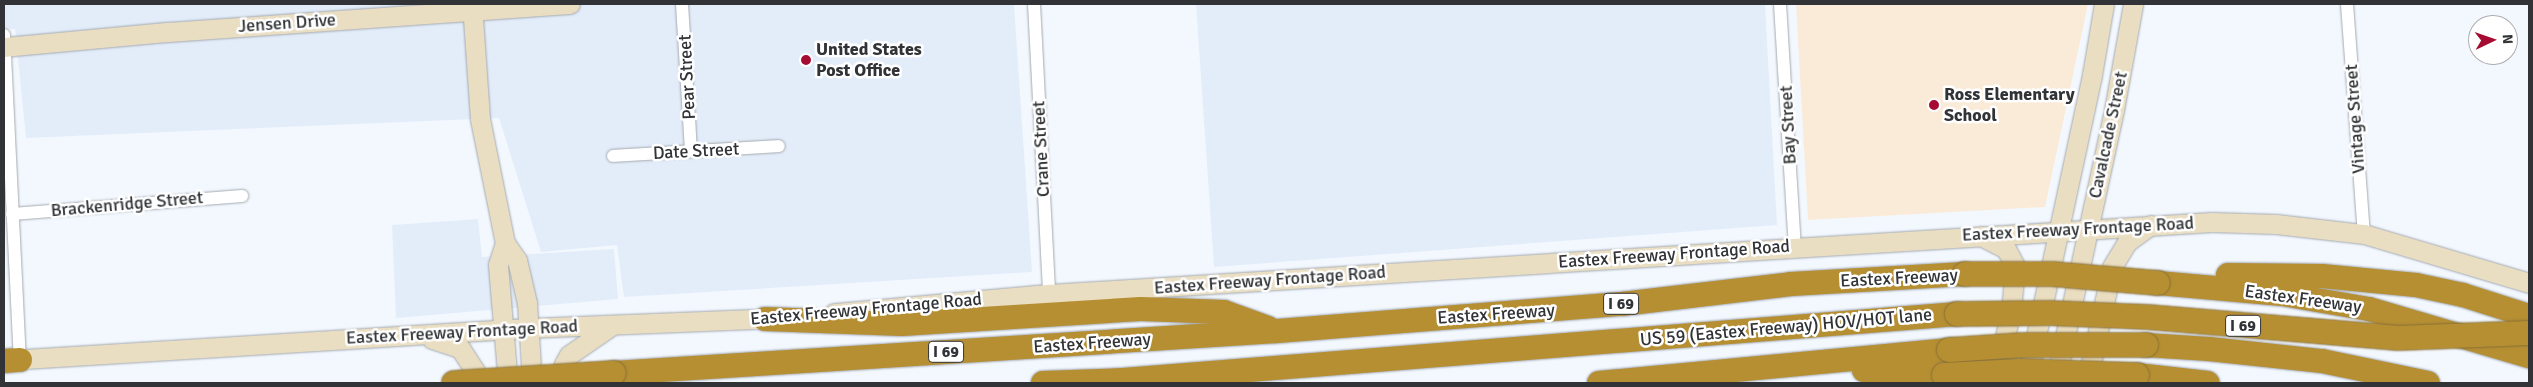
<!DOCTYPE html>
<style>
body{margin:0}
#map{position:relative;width:2533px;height:387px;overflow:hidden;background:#f3f8ff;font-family:Signika,sans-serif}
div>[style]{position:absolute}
.built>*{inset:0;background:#e3edfa}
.education>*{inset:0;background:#faebd8}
.roads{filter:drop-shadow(0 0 1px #a5aab0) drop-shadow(0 0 1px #a5aab0)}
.street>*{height:12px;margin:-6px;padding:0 6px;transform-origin:6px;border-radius:6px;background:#fff}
.secondary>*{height:19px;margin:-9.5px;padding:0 9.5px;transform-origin:9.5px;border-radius:9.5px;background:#e9ddc2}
.highway>*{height:24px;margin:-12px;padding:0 12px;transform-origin:12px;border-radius:12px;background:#b68f33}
.bridges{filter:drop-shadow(0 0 1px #876f34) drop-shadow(0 0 1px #876f34)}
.highway-bridge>*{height:24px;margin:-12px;padding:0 12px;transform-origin:12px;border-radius:12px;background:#b68f33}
.dots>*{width:14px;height:14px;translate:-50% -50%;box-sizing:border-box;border:2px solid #fff;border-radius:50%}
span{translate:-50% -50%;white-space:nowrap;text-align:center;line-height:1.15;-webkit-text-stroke:5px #fff;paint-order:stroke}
.shield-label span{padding:1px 4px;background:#fff;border:1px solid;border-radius:4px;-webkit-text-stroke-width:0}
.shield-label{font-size:16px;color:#313336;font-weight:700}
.street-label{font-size:18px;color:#313336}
.poi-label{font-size:18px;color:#313336;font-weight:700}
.left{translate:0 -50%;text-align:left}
.frame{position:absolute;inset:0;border:5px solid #313336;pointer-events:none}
.north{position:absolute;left:2468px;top:15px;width:50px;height:50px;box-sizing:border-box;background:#fff;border:1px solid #adadaf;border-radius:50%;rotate:87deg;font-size:14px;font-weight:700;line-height:20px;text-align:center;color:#313336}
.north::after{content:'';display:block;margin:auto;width:18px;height:22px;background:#a60b32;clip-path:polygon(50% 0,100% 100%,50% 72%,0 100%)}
</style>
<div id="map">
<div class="built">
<i style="clip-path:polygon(4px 4px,1014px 4px,1032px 272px,624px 297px,617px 245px,541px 252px,499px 118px,26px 138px,15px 29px,4px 29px)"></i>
<i style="clip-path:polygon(1196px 4px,1765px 4px,1777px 225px,1214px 267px)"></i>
<i style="clip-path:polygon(478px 219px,482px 257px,614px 249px,618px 299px,396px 318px,392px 225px)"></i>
</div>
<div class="education">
<i style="clip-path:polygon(1796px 4px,2088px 4px,2045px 207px,1808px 220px)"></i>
</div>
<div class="roads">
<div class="street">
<i style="left:682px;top:4px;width:147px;rotate:86.5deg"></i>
<i style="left:1034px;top:4px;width:290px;rotate:87deg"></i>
<i style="left:1780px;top:4px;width:243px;rotate:86.5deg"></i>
<i style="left:2347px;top:4px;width:231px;rotate:85.8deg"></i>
<i style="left:4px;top:35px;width:325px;rotate:87.2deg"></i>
<i style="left:613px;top:156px;width:166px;rotate:-3.4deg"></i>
<i style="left:12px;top:214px;width:231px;rotate:-4.5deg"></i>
</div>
<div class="secondary">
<i style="left:472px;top:4px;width:115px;rotate:86deg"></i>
<i style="left:480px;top:119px;width:126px;rotate:78.6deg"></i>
<i style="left:505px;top:243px;width:21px;rotate:55deg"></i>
<i style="left:517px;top:260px;width:44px;rotate:76.9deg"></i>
<i style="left:527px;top:303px;width:80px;rotate:86.4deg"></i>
<i style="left:4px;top:47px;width:164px;rotate:-5.3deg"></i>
<i style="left:167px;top:32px;width:404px;rotate:-4deg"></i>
<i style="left:1981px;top:236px;width:28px;rotate:27deg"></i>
<i style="left:2006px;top:249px;width:19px;rotate:62deg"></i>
<i style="left:2015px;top:266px;width:38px;rotate:95deg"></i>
<i style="left:2012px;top:304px;width:40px;rotate:102deg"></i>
<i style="left:2004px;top:343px;width:43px;rotate:111.8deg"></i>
<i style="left:505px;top:243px;width:23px;rotate:108deg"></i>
<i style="left:498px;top:265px;width:118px;rotate:85.2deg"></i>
<i style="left:834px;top:313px;width:216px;rotate:-5.1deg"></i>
<i style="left:1049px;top:294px;width:1165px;rotate:-3.54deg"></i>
<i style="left:2212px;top:222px;width:64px;rotate:1.8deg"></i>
<i style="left:2276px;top:224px;width:89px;rotate:6.5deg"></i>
<i style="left:2364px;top:234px;width:172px;rotate:16.5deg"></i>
<i style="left:432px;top:339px;width:29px;rotate:18deg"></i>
<i style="left:460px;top:348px;width:27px;rotate:57deg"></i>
<i style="left:475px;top:371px;width:12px;rotate:90deg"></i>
<i style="left:8px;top:360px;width:521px;rotate:-3.52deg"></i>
<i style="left:528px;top:328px;width:251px;rotate:-2.3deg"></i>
<i style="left:562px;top:383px;width:19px;rotate:-84deg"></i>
<i style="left:564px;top:364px;width:10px;rotate:-61deg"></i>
<i style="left:569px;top:355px;width:51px;rotate:-34.6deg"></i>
<i style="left:2026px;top:383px;width:315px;rotate:-77.9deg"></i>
<i style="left:2092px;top:75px;width:72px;rotate:-80.4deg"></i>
<i style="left:2055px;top:383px;width:279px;rotate:-77.8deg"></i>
<i style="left:2114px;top:110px;width:108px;rotate:-79.8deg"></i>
<i style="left:2094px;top:383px;width:20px;rotate:-99deg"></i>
<i style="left:2091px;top:363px;width:98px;rotate:-77.7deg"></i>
<i style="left:2112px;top:267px;width:29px;rotate:-59deg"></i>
<i style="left:2127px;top:242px;width:29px;rotate:-36deg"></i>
</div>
<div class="highway">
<i style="left:2228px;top:275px;width:94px;rotate:0.6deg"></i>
<i style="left:2322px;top:276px;width:94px;rotate:5.5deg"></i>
<i style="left:2416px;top:285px;width:48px;rotate:12deg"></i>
<i style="left:2463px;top:295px;width:69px;rotate:17.7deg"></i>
<i style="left:2158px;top:283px;width:124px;rotate:5.1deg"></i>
<i style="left:2282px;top:294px;width:88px;rotate:9.8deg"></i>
<i style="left:2369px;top:309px;width:167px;rotate:16.4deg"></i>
<i style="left:765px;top:319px;width:137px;rotate:2.1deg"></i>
<i style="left:902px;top:324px;width:239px;rotate:-3.6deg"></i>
<i style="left:1141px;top:309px;width:83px;rotate:2.1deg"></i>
<i style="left:1224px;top:312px;width:47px;rotate:20deg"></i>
<i style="left:2146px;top:345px;width:63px;rotate:3.6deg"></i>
<i style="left:2209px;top:349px;width:114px;rotate:6.1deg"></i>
<i style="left:2322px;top:361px;width:108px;rotate:11.7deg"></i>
<i style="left:4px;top:361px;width:16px;rotate:-4deg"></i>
<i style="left:1864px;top:370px;width:80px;rotate:3.6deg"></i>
<i style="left:614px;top:373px;width:664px;rotate:-3.62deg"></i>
<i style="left:1277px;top:331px;width:346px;rotate:-4.5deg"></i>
<i style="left:1622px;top:304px;width:170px;rotate:-6.7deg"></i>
<i style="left:1791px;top:284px;width:174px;rotate:-3.3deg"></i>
<i style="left:2137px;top:375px;width:71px;rotate:6.4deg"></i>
<i style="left:1043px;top:383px;width:80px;rotate:-2.1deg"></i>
<i style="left:1123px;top:380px;width:837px;rotate:-4.52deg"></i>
<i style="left:1599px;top:383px;width:352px;rotate:-5.4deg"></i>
</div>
</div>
<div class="bridges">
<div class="highway-bridge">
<i style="left:1965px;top:274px;width:87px"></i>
<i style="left:2052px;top:274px;width:106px;rotate:4.9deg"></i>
<i style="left:1957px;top:314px;width:92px;rotate:-0.6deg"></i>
<i style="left:2049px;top:313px;width:99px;rotate:2.3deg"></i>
<i style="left:2148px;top:317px;width:251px;rotate:4.8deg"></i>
<i style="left:2398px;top:338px;width:131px;rotate:-2.2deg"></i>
<i style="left:1949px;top:350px;width:74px;rotate:-3.9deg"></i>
<i style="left:2023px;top:345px;width:123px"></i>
<i style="left:1944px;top:375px;width:76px;rotate:-3deg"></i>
<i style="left:2020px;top:371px;width:117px;rotate:2deg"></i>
<i style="left:454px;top:383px;width:160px;rotate:-3.6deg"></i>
</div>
</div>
<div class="dots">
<i style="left:806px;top:60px;background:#a60b32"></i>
<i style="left:1934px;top:105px;background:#a60b32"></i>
</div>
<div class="shield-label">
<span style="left:1621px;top:304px">I 69</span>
<span style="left:2243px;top:326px">I 69</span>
<span style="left:946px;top:352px">I 69</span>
</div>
<div class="street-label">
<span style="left:287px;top:23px;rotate:-4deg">Jensen Drive</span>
<span style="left:687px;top:77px;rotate:-93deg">Pear Street</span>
<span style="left:2355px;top:119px;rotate:-94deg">Vintage Street</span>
<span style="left:1788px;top:125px;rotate:-93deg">Bay Street</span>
<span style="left:2108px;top:135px;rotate:-78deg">Cavalcade Street</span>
<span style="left:1041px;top:149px;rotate:-93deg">Crane Street</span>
<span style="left:696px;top:151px;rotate:-3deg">Date Street</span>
<span style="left:127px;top:204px;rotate:-5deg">Brackenridge Street</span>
<span style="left:2078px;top:229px;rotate:-3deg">Eastex Freeway Frontage Road</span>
<span style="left:1674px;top:254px;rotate:-4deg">Eastex Freeway Frontage Road</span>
<span style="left:1899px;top:278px;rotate:-3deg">Eastex Freeway</span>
<span style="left:1270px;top:280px;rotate:-4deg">Eastex Freeway Frontage Road</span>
<span style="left:2303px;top:299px;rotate:8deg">Eastex Freeway</span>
<span style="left:866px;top:309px;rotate:-5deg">Eastex Freeway Frontage Road</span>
<span style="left:1496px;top:314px;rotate:-4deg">Eastex Freeway</span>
<span style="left:1786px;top:327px;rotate:-5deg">US 59 (Eastex Freeway) HOV/HOT lane</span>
<span style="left:462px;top:332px;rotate:-3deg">Eastex Freeway Frontage Road</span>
<span style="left:1092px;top:343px;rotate:-4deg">Eastex Freeway</span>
</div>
<div class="poi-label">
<span class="left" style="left:816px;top:60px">United States<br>Post Office</span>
<span class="left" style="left:1944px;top:105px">Ross Elementary<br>School</span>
</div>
<div class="frame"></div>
<div class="north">N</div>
</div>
